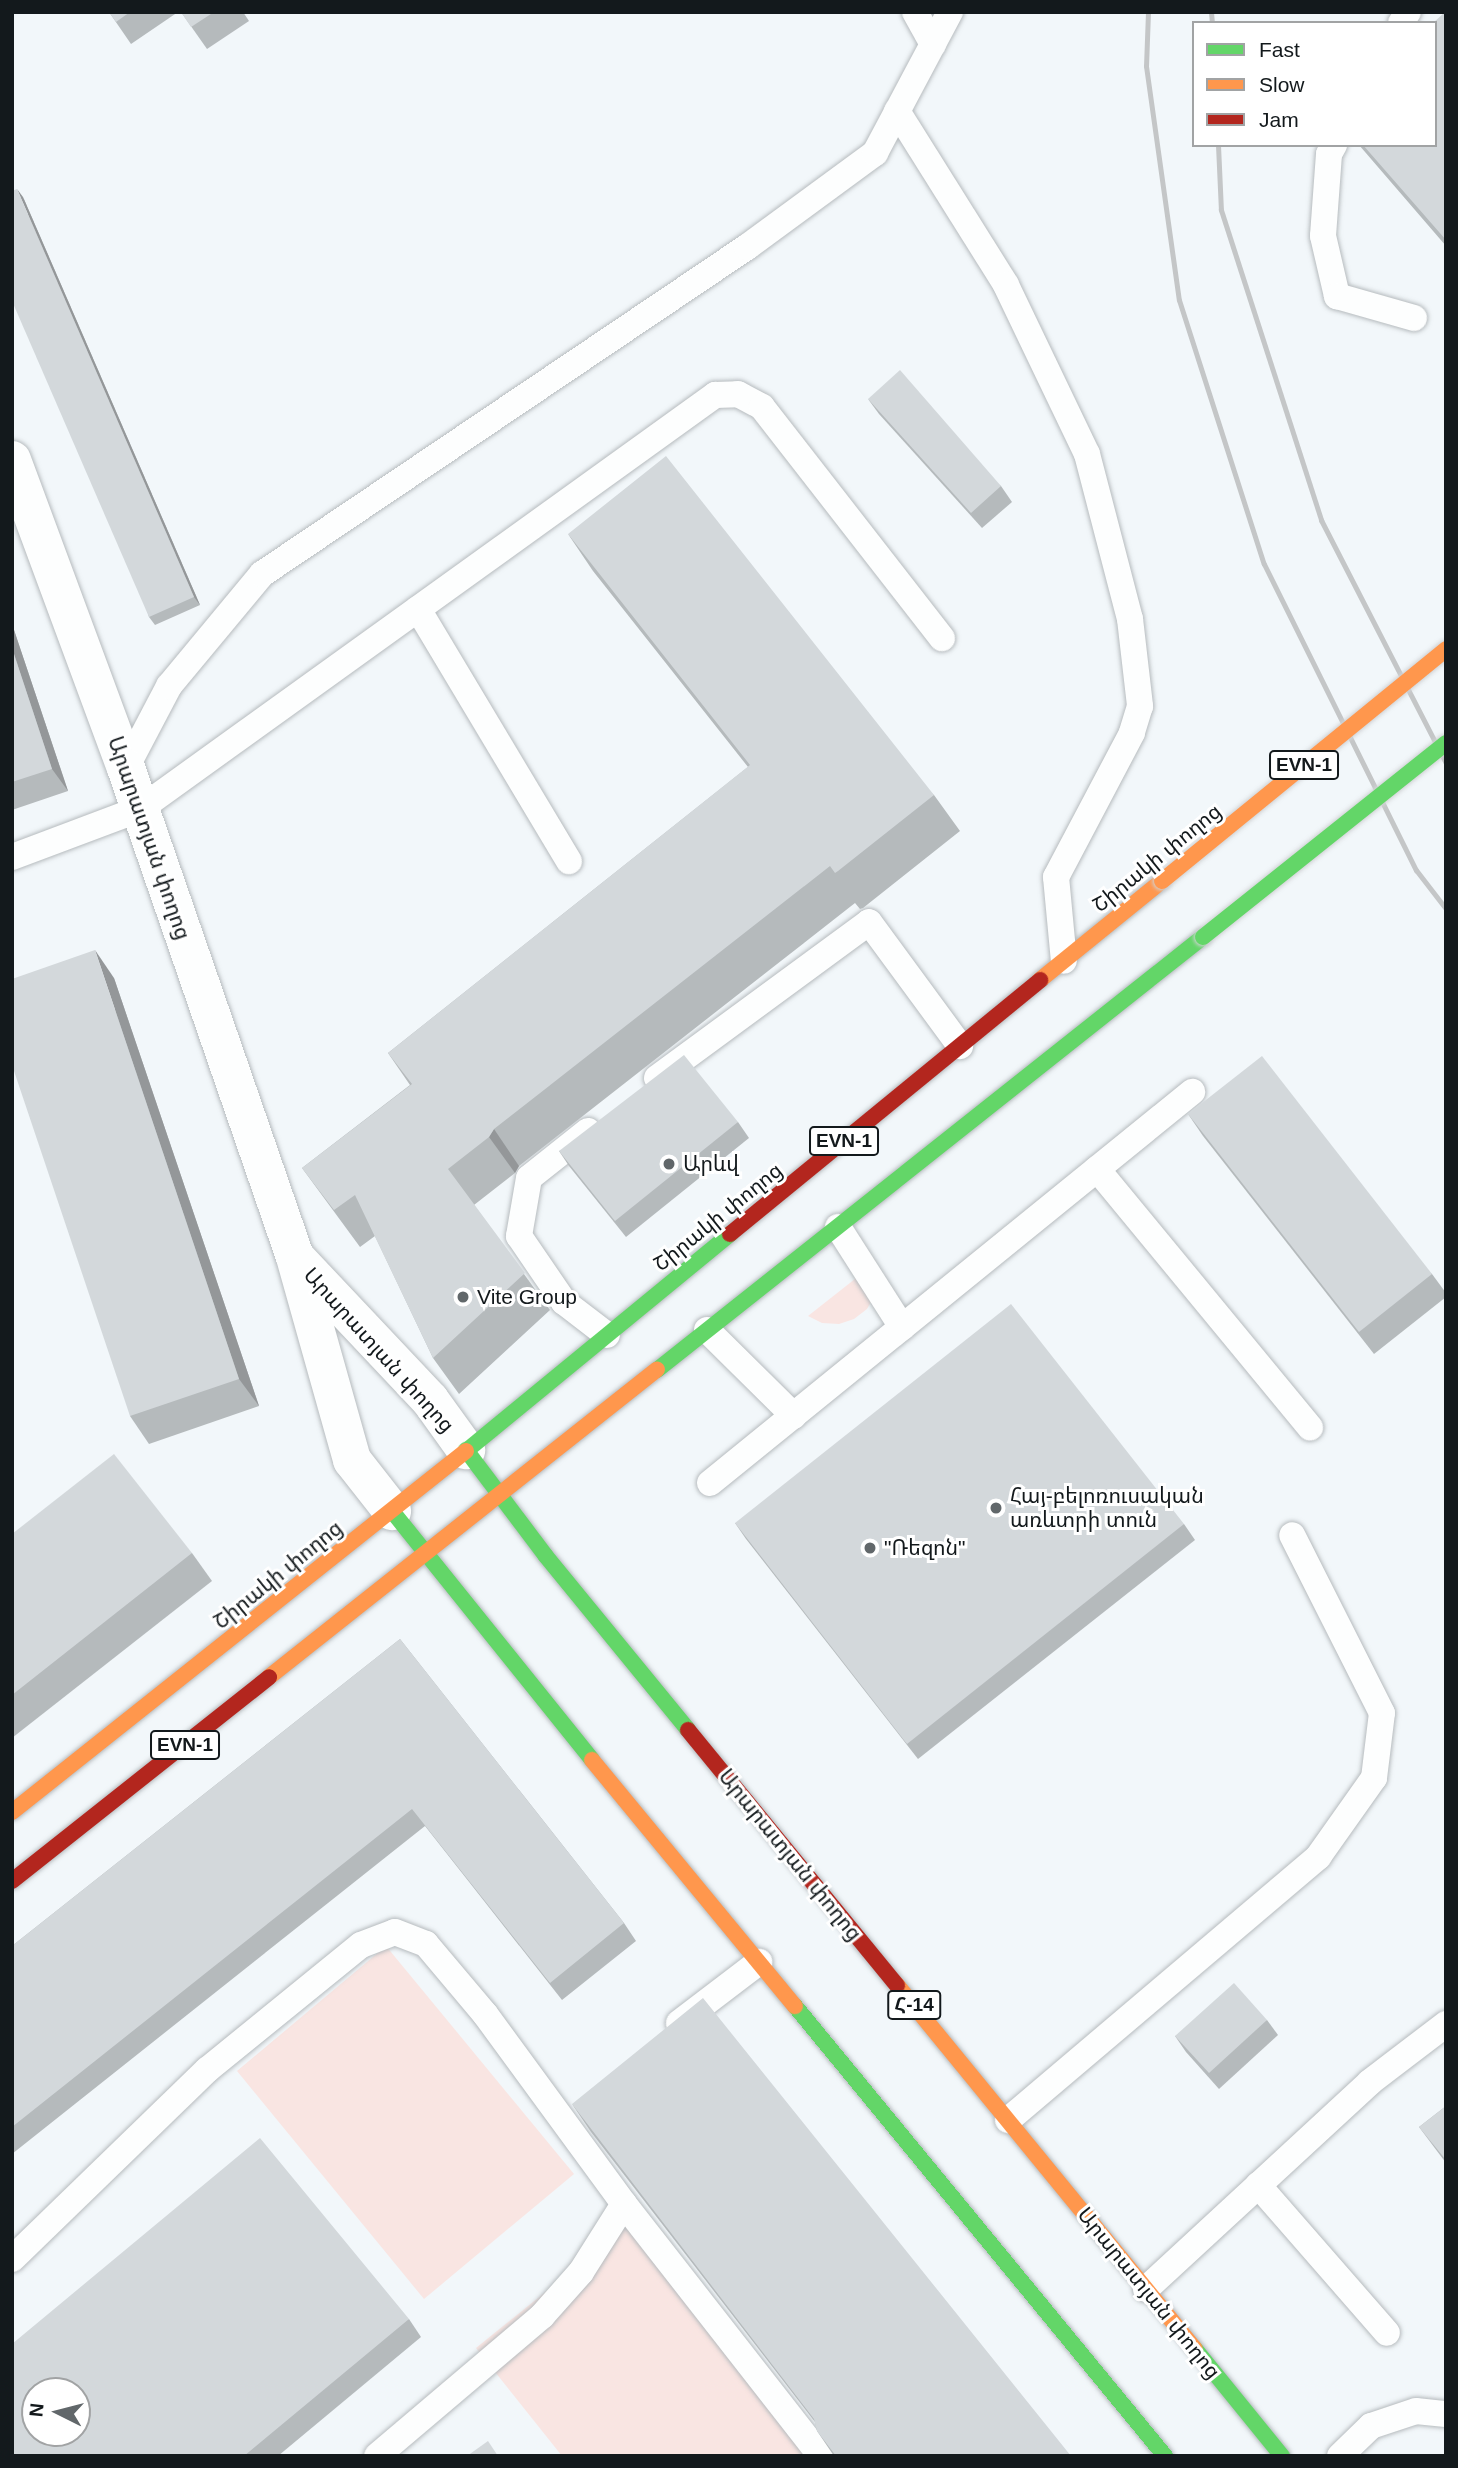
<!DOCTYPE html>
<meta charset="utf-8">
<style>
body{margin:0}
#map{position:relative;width:1458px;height:2468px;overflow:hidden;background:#f2f7fa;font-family:Helvetica,"Noto Sans Armenian",sans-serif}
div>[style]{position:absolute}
.green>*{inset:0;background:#f9e5e2}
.roads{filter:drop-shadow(0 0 2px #b6bbbe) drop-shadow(0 0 2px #b6bbbe)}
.lane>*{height:26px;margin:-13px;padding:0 13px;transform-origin:13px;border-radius:13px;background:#fdfefe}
.street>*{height:38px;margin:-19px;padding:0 19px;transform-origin:19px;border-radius:19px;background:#fdfefe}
.fast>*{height:16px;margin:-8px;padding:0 8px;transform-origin:8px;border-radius:8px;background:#63d668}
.slow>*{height:16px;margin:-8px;padding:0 8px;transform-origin:8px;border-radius:8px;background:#ff974d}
.jam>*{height:16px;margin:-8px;padding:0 8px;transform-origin:8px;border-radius:8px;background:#b3261e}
.rail>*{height:5px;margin:-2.5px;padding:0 2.5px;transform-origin:2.5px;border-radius:2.5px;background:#c4c6c7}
.bridges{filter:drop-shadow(0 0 2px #d0d2d4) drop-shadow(0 0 2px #d0d2d4)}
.fast-bridge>*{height:16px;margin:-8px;padding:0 8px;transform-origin:8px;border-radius:8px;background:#63d668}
.slow-bridge>*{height:16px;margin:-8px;padding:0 8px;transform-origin:8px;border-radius:8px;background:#ff974d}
.wall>*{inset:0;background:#b5babc}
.shaded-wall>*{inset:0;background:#949799}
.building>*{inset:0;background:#d3d8db}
.dots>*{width:19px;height:19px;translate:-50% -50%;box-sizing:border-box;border:4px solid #fff;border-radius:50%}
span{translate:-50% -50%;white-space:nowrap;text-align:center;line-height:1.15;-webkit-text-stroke:6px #fff;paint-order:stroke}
.shield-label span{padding:2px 5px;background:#fff;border:2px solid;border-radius:5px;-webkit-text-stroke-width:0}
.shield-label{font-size:19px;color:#13191c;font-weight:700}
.street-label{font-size:21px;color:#13191c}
.poi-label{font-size:21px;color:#13191c}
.left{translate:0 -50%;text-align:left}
.frame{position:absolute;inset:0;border:14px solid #13191c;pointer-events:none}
.legend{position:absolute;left:1192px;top:21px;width:245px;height:126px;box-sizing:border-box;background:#fff;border:2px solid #a1a3a4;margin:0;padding:9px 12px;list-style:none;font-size:21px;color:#13191c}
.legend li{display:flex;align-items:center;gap:14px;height:35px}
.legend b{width:35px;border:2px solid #a1a3a4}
.north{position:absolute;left:21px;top:2377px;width:70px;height:70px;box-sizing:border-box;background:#fff;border:2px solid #a1a3a4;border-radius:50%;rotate:276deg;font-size:19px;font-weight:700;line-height:28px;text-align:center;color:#13191c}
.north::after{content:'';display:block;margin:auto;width:24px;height:32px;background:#61676a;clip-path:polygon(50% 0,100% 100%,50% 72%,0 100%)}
</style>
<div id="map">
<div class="green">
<i style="clip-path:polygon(874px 1264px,875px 1295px,867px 1309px,854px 1319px,839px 1324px,822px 1323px,808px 1316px)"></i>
<i style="clip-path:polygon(386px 1946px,574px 2174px,424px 2299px,237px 2071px)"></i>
<i style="clip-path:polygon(627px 2226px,813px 2456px,562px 2456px,476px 2348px)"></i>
</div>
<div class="roads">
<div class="lane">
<i style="left:915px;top:12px;width:37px;rotate:61deg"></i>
<i style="left:1401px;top:23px;width:13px;rotate:-58deg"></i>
<i style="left:897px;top:111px;width:205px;rotate:57.9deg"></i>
<i style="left:1006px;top:285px;width:187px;rotate:64.4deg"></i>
<i style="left:1087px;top:454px;width:171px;rotate:75.4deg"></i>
<i style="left:1130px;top:619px;width:88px;rotate:83.4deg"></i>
<i style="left:1140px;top:706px;width:28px;rotate:107deg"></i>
<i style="left:1132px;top:733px;width:163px;rotate:117.8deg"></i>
<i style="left:1056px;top:877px;width:84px;rotate:84.6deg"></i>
<i style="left:1334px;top:145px;width:10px;rotate:119deg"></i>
<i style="left:1329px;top:154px;width:82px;rotate:94.2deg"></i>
<i style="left:1323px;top:236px;width:62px;rotate:76.9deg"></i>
<i style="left:1337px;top:296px;width:80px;rotate:15.9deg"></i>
<i style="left:418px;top:609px;width:294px;rotate:59.1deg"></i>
<i style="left:126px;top:768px;width:93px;rotate:-62.3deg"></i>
<i style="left:169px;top:686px;width:146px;rotate:-50.3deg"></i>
<i style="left:262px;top:574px;width:585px;rotate:-33.99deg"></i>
<i style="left:747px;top:247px;width:159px;rotate:-36.3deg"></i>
<i style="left:875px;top:153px;width:160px;rotate:-62deg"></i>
<i style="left:12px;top:857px;width:137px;rotate:-20.6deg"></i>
<i style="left:140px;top:809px;width:709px;rotate:-35.75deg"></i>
<i style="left:715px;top:395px;width:23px;rotate:-2deg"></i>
<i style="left:738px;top:394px;width:27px;rotate:28deg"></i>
<i style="left:762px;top:407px;width:293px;rotate:52.1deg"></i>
<i style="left:657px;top:1078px;width:263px;rotate:-36.3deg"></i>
<i style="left:869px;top:922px;width:154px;rotate:53.7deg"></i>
<i style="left:588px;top:1131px;width:75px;rotate:141.5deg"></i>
<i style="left:529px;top:1178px;width:59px;rotate:99.8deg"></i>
<i style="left:519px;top:1236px;width:80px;rotate:55.7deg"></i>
<i style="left:564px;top:1302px;width:54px;rotate:37.5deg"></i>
<i style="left:1097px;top:1169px;width:335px;rotate:50.5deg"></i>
<i style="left:838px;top:1227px;width:119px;rotate:57.4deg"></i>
<i style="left:707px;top:1330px;width:122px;rotate:44.7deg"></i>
<i style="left:710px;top:1483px;width:621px;rotate:-39.05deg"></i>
<i style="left:679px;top:2023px;width:101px;rotate:-37.3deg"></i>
<i style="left:1008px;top:2120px;width:407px;rotate:-40.3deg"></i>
<i style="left:1318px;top:1857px;width:97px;rotate:-54.7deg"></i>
<i style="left:1374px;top:1778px;width:65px;rotate:-83deg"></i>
<i style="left:1382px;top:1713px;width:199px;rotate:-116.8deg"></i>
<i style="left:1258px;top:2185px;width:196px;rotate:48.9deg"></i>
<i style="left:624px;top:2204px;width:320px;rotate:52deg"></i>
<i style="left:12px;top:2259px;width:272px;rotate:-44.1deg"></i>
<i style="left:207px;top:2070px;width:198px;rotate:-39.1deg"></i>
<i style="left:361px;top:1945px;width:36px;rotate:-21deg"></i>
<i style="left:395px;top:1932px;width:33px;rotate:21deg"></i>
<i style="left:426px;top:1944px;width:92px;rotate:49.9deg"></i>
<i style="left:485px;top:2014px;width:235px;rotate:53.8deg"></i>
<i style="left:624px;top:2204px;width:80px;rotate:122.3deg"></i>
<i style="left:581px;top:2272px;width:59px;rotate:131.6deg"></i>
<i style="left:542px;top:2316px;width:216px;rotate:139.7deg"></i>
<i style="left:1146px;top:2289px;width:305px;rotate:-42.7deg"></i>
<i style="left:1370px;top:2082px;width:96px;rotate:-37.3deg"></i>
<i style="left:1340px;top:2456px;width:43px;rotate:-44.1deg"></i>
<i style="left:1371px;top:2426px;width:47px;rotate:-18.4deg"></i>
<i style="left:1416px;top:2411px;width:30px;rotate:6deg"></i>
</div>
<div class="street">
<i style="left:12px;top:460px;width:328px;rotate:69.7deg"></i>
<i style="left:126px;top:768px;width:517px;rotate:70.93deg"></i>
<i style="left:295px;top:1257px;width:211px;rotate:74.3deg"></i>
<i style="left:352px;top:1460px;width:65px;rotate:51.9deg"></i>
<i style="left:299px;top:1261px;width:191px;rotate:46.7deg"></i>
<i style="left:430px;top:1400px;width:62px;rotate:54.2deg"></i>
</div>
<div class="fast">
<i style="left:657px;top:1370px;width:697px;rotate:-38.42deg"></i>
<i style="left:466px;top:1450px;width:131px;rotate:53deg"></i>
<i style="left:545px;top:1555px;width:226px;rotate:50.7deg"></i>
<i style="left:466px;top:1451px;width:342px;rotate:-39.4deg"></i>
<i style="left:392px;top:1511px;width:319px;rotate:51.2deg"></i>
<i style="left:795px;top:2006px;width:583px;rotate:50.57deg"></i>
<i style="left:1195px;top:2349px;width:138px;rotate:50.9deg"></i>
</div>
<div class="slow">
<i style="left:1040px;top:980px;width:157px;rotate:-39.1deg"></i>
<i style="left:269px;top:1677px;width:495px;rotate:-38.4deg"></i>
<i style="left:592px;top:1760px;width:319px;rotate:50.5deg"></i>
<i style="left:12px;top:1812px;width:580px;rotate:-38.49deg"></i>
<i style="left:897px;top:1985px;width:470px;rotate:50.7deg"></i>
</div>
<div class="jam">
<i style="left:730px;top:1234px;width:401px;rotate:-39.3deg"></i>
<i style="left:688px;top:1730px;width:330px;rotate:50.7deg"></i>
<i style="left:12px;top:1881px;width:328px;rotate:-38.4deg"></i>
</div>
</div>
<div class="rail">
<i style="left:1148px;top:12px;width:54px;rotate:92.1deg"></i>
<i style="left:1146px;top:66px;width:236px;rotate:82deg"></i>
<i style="left:1179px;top:300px;width:277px;rotate:72.2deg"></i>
<i style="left:1264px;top:564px;width:342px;rotate:63.6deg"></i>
<i style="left:1416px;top:870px;width:49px;rotate:52.4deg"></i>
<i style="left:1211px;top:12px;width:11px;rotate:85deg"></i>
<i style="left:1218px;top:145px;width:65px;rotate:87.4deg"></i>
<i style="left:1221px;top:210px;width:326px;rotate:72.1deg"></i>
<i style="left:1321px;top:520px;width:273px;rotate:62.8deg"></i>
</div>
<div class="bridges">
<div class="fast-bridge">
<i style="left:1203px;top:937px;width:311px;rotate:-38.6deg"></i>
</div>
<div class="slow-bridge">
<i style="left:1162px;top:881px;width:367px;rotate:-39.2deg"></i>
</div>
</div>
<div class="wall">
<i style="clip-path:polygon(109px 12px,178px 12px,131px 44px)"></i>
<i style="clip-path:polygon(181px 12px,243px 12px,249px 21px,207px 49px)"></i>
<i style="clip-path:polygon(1446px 12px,1446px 246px,1359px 145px,1435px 145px)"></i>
<i style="clip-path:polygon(23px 197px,200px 605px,155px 625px,149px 617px)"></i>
<i style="clip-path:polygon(868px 399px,1001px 486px,1012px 502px,982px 528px,879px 414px)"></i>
<i style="clip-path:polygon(568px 534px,934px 795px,960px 831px,863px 908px,860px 909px,855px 903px,519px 1166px,515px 1173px,474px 1205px,550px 1310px,459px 1394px,433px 1358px,375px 1236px,360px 1247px,302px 1168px,410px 1085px,388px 1053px,748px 767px,593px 571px)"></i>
<i style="clip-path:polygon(12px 624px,68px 791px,12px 810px)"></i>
<i style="clip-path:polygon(114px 978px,259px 1406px,149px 1444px,130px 1416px)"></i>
<i style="clip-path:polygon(1188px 1114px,1432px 1274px,1446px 1293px,1446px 1297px,1374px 1354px,1203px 1136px)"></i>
<i style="clip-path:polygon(738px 1122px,749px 1138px,626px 1237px,569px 1166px,559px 1151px)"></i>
<i style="clip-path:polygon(735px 1523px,1184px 1524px,1195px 1540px,918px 1759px,746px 1539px)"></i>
<i style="clip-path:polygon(12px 1534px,192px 1553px,212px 1581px,12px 1738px)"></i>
<i style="clip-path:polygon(400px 1639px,624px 1923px,636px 1941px,562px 2000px,425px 1826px,12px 2154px,12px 1946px)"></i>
<i style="clip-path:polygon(1267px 2020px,1278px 2035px,1219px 2089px,1186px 2052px,1175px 2036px)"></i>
<i style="clip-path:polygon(572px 2104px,1071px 2456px,834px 2456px,817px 2431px,815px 2422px,591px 2132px)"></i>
<i style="clip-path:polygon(1446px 2106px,1446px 2163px,1419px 2127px)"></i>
<i style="clip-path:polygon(409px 2319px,421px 2337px,278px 2456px,12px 2456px)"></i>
</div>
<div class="shaded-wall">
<i style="clip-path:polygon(17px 189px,23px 197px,200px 605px,194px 597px)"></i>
<i style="clip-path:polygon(12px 624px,68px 791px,52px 769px,12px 648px)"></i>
<i style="clip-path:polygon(95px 950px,114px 978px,259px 1406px,239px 1379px)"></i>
<i style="clip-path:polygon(494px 1129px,519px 1166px,515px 1173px,489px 1137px)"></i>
</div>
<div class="building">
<i style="clip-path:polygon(109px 12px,130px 12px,116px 22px)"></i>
<i style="clip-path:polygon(181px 12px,214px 12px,191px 27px)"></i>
<i style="clip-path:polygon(1445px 12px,1446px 12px,1446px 240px,1363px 145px,1435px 145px,1435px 23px,1433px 23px)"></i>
<i style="clip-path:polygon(17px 189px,194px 597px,149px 617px,12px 301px,12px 191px)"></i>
<i style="clip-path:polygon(900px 370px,1001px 486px,971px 513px,868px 399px)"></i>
<i style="clip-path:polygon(666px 456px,934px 795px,838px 871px,835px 873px,830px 866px,494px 1129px,489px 1137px,448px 1169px,525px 1273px,433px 1358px,355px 1195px,334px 1210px,302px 1168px,412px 1084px,388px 1053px,750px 765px,568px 534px)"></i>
<i style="clip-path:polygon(12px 648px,52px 769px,12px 782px)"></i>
<i style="clip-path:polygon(95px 950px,239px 1379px,130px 1416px,12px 1065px,12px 979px)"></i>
<i style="clip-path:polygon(684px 1055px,738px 1122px,615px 1221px,559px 1151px)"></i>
<i style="clip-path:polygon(1262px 1056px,1432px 1274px,1359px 1332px,1188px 1114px)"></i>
<i style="clip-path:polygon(1011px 1304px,1184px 1524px,907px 1744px,735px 1523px)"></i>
<i style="clip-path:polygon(114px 1454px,192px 1553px,12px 1695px,12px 1534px)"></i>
<i style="clip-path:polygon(400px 1639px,624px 1923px,550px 1983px,412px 1809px,12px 2127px,12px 1946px)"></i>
<i style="clip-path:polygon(1234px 1983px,1267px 2020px,1209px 2073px,1175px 2036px)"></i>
<i style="clip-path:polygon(703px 1998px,1071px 2456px,836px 2456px,817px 2431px,814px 2419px,572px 2104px)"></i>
<i style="clip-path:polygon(1446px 2106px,1446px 2160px,1419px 2127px)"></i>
<i style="clip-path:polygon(evenodd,260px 2138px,409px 2319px,244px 2456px,12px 2456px,12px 2344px,260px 2138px,35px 2391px,77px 2391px,77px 2433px,35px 2433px,35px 2391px)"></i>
<i style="clip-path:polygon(488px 2441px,498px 2456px,467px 2456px)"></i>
</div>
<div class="dots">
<i style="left:669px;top:1164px;background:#61676a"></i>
<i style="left:463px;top:1297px;background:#61676a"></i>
<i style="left:996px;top:1508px;background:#61676a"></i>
<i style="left:870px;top:1548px;background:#61676a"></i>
</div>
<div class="shield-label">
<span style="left:1304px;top:765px">EVN-1</span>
<span style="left:844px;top:1141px">EVN-1</span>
<span style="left:185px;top:1745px">EVN-1</span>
<span style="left:914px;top:2005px">Հ-14</span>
</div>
<div class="street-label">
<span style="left:149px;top:838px;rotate:71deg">Արարատյան փողոց</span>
<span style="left:1157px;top:858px;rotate:-39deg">Շիրակի փողոց</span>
<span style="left:718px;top:1217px;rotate:-39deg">Շիրակի փողոց</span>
<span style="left:379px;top:1350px;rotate:48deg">Արարատյան փողոց</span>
<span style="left:278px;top:1575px;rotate:-39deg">Շիրակի փողոց</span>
<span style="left:790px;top:1855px;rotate:51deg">Արարատյան փողոց</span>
<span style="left:1149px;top:2293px;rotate:51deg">Արարատյան փողոց</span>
</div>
<div class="poi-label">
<span class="left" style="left:683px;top:1164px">Արևվ</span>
<span class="left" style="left:477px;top:1297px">Vite Group</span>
<span class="left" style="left:1010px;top:1508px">Հայ-բելոռուսական<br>առևտրի տուն</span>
<span class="left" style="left:884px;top:1548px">"Ռեզոն"</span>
</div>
<div class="frame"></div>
<ul class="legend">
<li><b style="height:9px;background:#63d668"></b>Fast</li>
<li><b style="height:9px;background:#ff974d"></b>Slow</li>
<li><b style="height:9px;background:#b3261e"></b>Jam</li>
</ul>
<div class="north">N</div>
</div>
